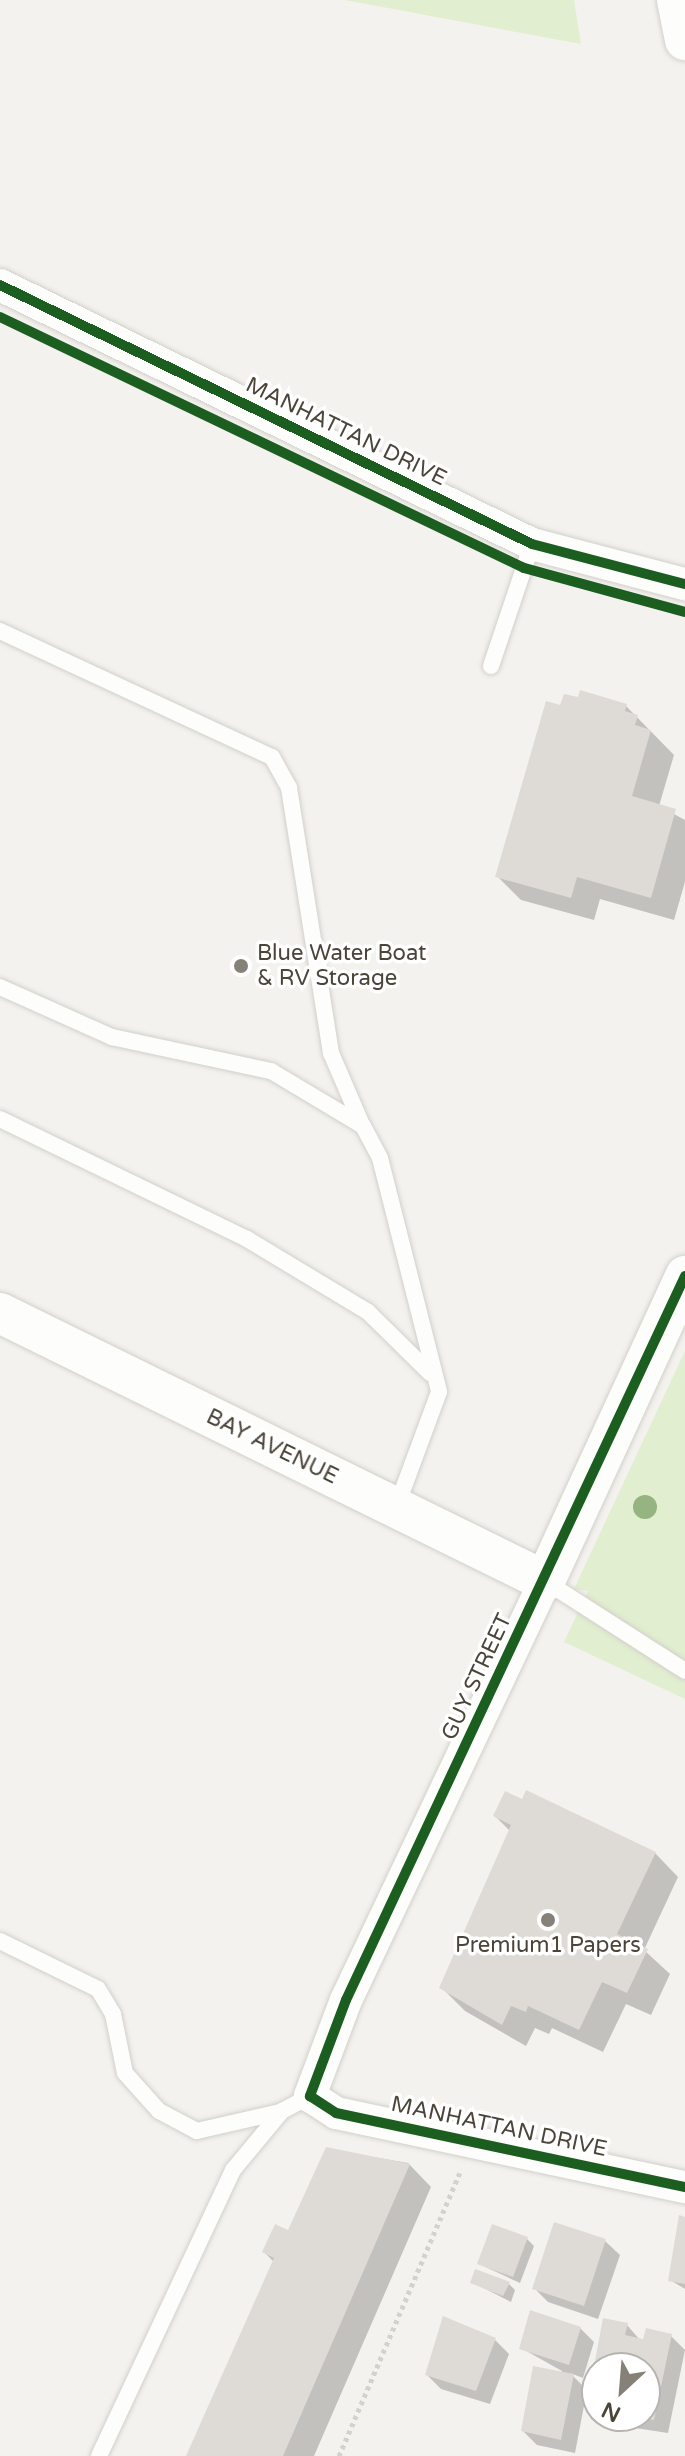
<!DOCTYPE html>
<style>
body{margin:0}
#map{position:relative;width:685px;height:2456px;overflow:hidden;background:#f4f2ee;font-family:"Varela Round",sans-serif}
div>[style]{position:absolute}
.green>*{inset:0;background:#e1eecf}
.shadow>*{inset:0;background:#0003}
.building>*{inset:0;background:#dedbd6}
.path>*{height:5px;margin-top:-2.5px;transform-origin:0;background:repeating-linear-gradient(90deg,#d3d2cc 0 4px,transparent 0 8px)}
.roads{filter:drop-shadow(0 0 2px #d2d0cb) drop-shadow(0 0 2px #d2d0cb)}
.service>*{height:16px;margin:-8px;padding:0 8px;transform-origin:8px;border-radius:8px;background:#fdfdfc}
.minor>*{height:32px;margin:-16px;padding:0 16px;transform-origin:16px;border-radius:16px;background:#fdfdfc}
.tertiary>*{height:40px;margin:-20px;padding:0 20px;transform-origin:20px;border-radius:20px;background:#fdfdfc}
.cycleway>*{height:10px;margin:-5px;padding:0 5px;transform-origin:5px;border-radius:5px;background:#1b5e20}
.trees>*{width:24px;height:24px;margin:-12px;border-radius:50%;background:#96b382}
.dots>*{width:22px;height:22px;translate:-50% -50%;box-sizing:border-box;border:4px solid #fff;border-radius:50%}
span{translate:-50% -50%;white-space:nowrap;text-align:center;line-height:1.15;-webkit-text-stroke:7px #fff;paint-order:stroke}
.street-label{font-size:22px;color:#4b4439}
.poi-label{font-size:22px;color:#4b4439}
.left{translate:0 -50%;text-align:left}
.north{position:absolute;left:581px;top:2352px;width:80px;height:80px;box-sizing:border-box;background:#fff;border:2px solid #b7b4b0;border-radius:50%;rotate:206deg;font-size:22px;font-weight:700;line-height:32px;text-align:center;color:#4b4439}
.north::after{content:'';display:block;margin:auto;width:28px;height:36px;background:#868178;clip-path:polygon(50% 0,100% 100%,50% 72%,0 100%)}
</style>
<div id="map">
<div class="green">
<i style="clip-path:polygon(345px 0,574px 0,581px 44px)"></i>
<i style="clip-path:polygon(685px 1351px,685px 1699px,564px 1642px,588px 1591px,574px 1589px)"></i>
</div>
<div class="shadow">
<i style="clip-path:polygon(626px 706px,674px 755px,659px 806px,685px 820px,685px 882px,674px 920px,600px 899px,594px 920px,521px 900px,498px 877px,562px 707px)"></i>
<i style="clip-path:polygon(495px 1816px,655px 1853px,678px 1877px,644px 1950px,670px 1974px,651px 2015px,626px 2004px,603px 2052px,552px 2028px,549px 2034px,535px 2028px,526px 2046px,465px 2011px,442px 1988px,510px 1831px)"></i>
<i style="clip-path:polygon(327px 2149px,408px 2163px,431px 2187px,314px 2456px,188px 2456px,274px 2262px,264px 2252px,289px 2232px)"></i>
<i style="clip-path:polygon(685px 2219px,685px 2289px,670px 2280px)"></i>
<i style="clip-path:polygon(556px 2224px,605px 2241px,620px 2255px,598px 2319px,548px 2302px,534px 2288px)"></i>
<i style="clip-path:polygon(527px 2239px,534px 2246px,520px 2283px,479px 2264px)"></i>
<i style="clip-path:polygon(472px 2282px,508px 2283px,515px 2290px,511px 2302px)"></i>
<i style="clip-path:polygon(evenodd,605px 2320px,627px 2325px,640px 2340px,671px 2336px,685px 2350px,668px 2433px,602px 2423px,588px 2408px,605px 2320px,597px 2368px,645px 2368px,645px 2416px,597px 2416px,597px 2368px)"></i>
<i style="clip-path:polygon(580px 2328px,594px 2342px,583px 2378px,570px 2373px,587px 2390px,575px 2453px,537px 2445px,523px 2431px,562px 2371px,521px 2348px)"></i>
<i style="clip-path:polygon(495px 2340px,509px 2354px,490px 2404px,441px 2389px,427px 2375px)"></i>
</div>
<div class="building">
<i style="clip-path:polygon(580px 690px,627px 704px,625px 711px,638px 715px,635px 725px,651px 730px,632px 796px,676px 809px,651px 898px,577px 877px,571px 898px,495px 877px,546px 701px,560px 705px,564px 694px,578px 697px)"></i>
<i style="clip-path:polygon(526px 1790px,656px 1852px,617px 1934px,648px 1949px,627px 1993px,602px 1982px,579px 2030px,528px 2006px,526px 2012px,511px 2006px,502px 2025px,439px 1988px,511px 1825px,493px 1816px,505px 1791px,522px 1799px)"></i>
<i style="clip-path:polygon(326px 2147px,410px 2164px,283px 2456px,186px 2456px,274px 2258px,262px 2252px,275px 2224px,288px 2230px)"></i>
<i style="clip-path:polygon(679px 2215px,685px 2217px,685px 2284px,668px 2281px)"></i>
<i style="clip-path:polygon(554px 2222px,606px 2239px,584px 2306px,532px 2289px)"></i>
<i style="clip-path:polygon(492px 2224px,528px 2237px,513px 2277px,477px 2264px)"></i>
<i style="clip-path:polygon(475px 2269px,510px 2282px,503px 2296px,470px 2283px)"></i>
<i style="clip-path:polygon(530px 2310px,581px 2327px,569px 2365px,519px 2349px)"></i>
<i style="clip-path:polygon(443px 2316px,496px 2338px,476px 2391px,425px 2375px)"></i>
<i style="clip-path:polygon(603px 2318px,628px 2323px,625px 2335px,643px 2339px,646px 2328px,672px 2334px,654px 2420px,638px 2418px,645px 2416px,645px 2368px,597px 2368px,597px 2411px,586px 2409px)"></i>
<i style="clip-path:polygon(533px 2366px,574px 2374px,561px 2440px,521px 2431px)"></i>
</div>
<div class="path">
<i style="left:339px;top:2456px;width:308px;rotate:-66.9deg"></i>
</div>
<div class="roads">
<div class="service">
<i style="left:0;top:631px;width:300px;rotate:24.9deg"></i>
<i style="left:272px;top:757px;width:35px;rotate:61deg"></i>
<i style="left:289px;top:788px;width:268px;rotate:81deg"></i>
<i style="left:331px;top:1053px;width:78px;rotate:66.7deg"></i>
<i style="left:491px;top:666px;width:129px;rotate:-71.4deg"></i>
<i style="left:0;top:987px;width:123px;rotate:24.1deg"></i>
<i style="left:112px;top:1037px;width:163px;rotate:12.1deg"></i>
<i style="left:271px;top:1071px;width:107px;rotate:30.9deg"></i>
<i style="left:363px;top:1126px;width:36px;rotate:62deg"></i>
<i style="left:380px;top:1158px;width:241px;rotate:75.8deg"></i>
<i style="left:439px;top:1392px;width:124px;rotate:110.3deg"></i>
<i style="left:0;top:1119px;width:275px;rotate:25.9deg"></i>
<i style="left:247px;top:1239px;width:141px;rotate:31.1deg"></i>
<i style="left:368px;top:1312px;width:87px;rotate:44.5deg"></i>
<i style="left:545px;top:1581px;width:166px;rotate:32.7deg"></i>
<i style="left:0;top:1941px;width:109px;rotate:26.1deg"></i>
<i style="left:98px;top:1989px;width:29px;rotate:59deg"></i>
<i style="left:113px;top:2014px;width:60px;rotate:78.5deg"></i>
<i style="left:125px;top:2073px;width:51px;rotate:48.2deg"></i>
<i style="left:159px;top:2111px;width:43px;rotate:27.8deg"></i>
<i style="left:197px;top:2131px;width:85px;rotate:-12.9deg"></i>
<i style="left:99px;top:2456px;width:316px;rotate:-64.9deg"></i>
<i style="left:233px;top:2170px;width:77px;rotate:-50.3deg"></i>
<i style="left:282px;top:2111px;width:32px;rotate:-28deg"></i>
</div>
<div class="minor">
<i style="left:0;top:285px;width:592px;rotate:25.96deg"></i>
<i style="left:532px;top:544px;width:158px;rotate:14.7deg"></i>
<i style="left:545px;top:1581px;width:464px;rotate:115.4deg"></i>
<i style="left:346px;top:2000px;width:103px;rotate:110.6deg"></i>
<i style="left:310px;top:2096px;width:31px;rotate:33deg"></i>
<i style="left:336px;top:2113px;width:357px;rotate:12deg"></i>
</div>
<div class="tertiary">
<i style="left:677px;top:0;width:41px;rotate:78.7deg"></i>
<i style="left:0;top:1313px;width:607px;rotate:26.19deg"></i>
<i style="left:545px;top:1581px;width:336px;rotate:-65.3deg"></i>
</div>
</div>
<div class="cycleway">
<i style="left:0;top:285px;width:592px;rotate:25.96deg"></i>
<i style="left:532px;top:544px;width:158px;rotate:14.7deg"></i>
<i style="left:0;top:317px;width:581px;rotate:25.59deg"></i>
<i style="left:524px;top:568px;width:167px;rotate:15.3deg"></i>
<i style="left:685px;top:1276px;width:799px;rotate:115.09deg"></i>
<i style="left:346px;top:2000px;width:103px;rotate:110.6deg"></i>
<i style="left:310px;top:2096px;width:31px;rotate:33deg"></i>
<i style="left:336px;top:2113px;width:357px;rotate:12deg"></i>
</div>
<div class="trees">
<i style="left:645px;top:1507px"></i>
</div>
<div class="dots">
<i style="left:241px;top:966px;background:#868178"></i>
<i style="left:548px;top:1920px;background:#868178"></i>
</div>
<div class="street-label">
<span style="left:346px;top:432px;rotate:26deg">MANHATTAN DRIVE</span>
<span style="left:272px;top:1447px;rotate:26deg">BAY AVENUE</span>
<span style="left:477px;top:1677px;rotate:-65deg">GUY STREET</span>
<span style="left:499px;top:2127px;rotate:12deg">MANHATTAN DRIVE</span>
</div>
<div class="poi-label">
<span class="left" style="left:257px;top:966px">Blue Water Boat<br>&amp; RV Storage</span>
<span style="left:548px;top:1946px">Premium1 Papers</span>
</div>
<div class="north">N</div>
</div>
